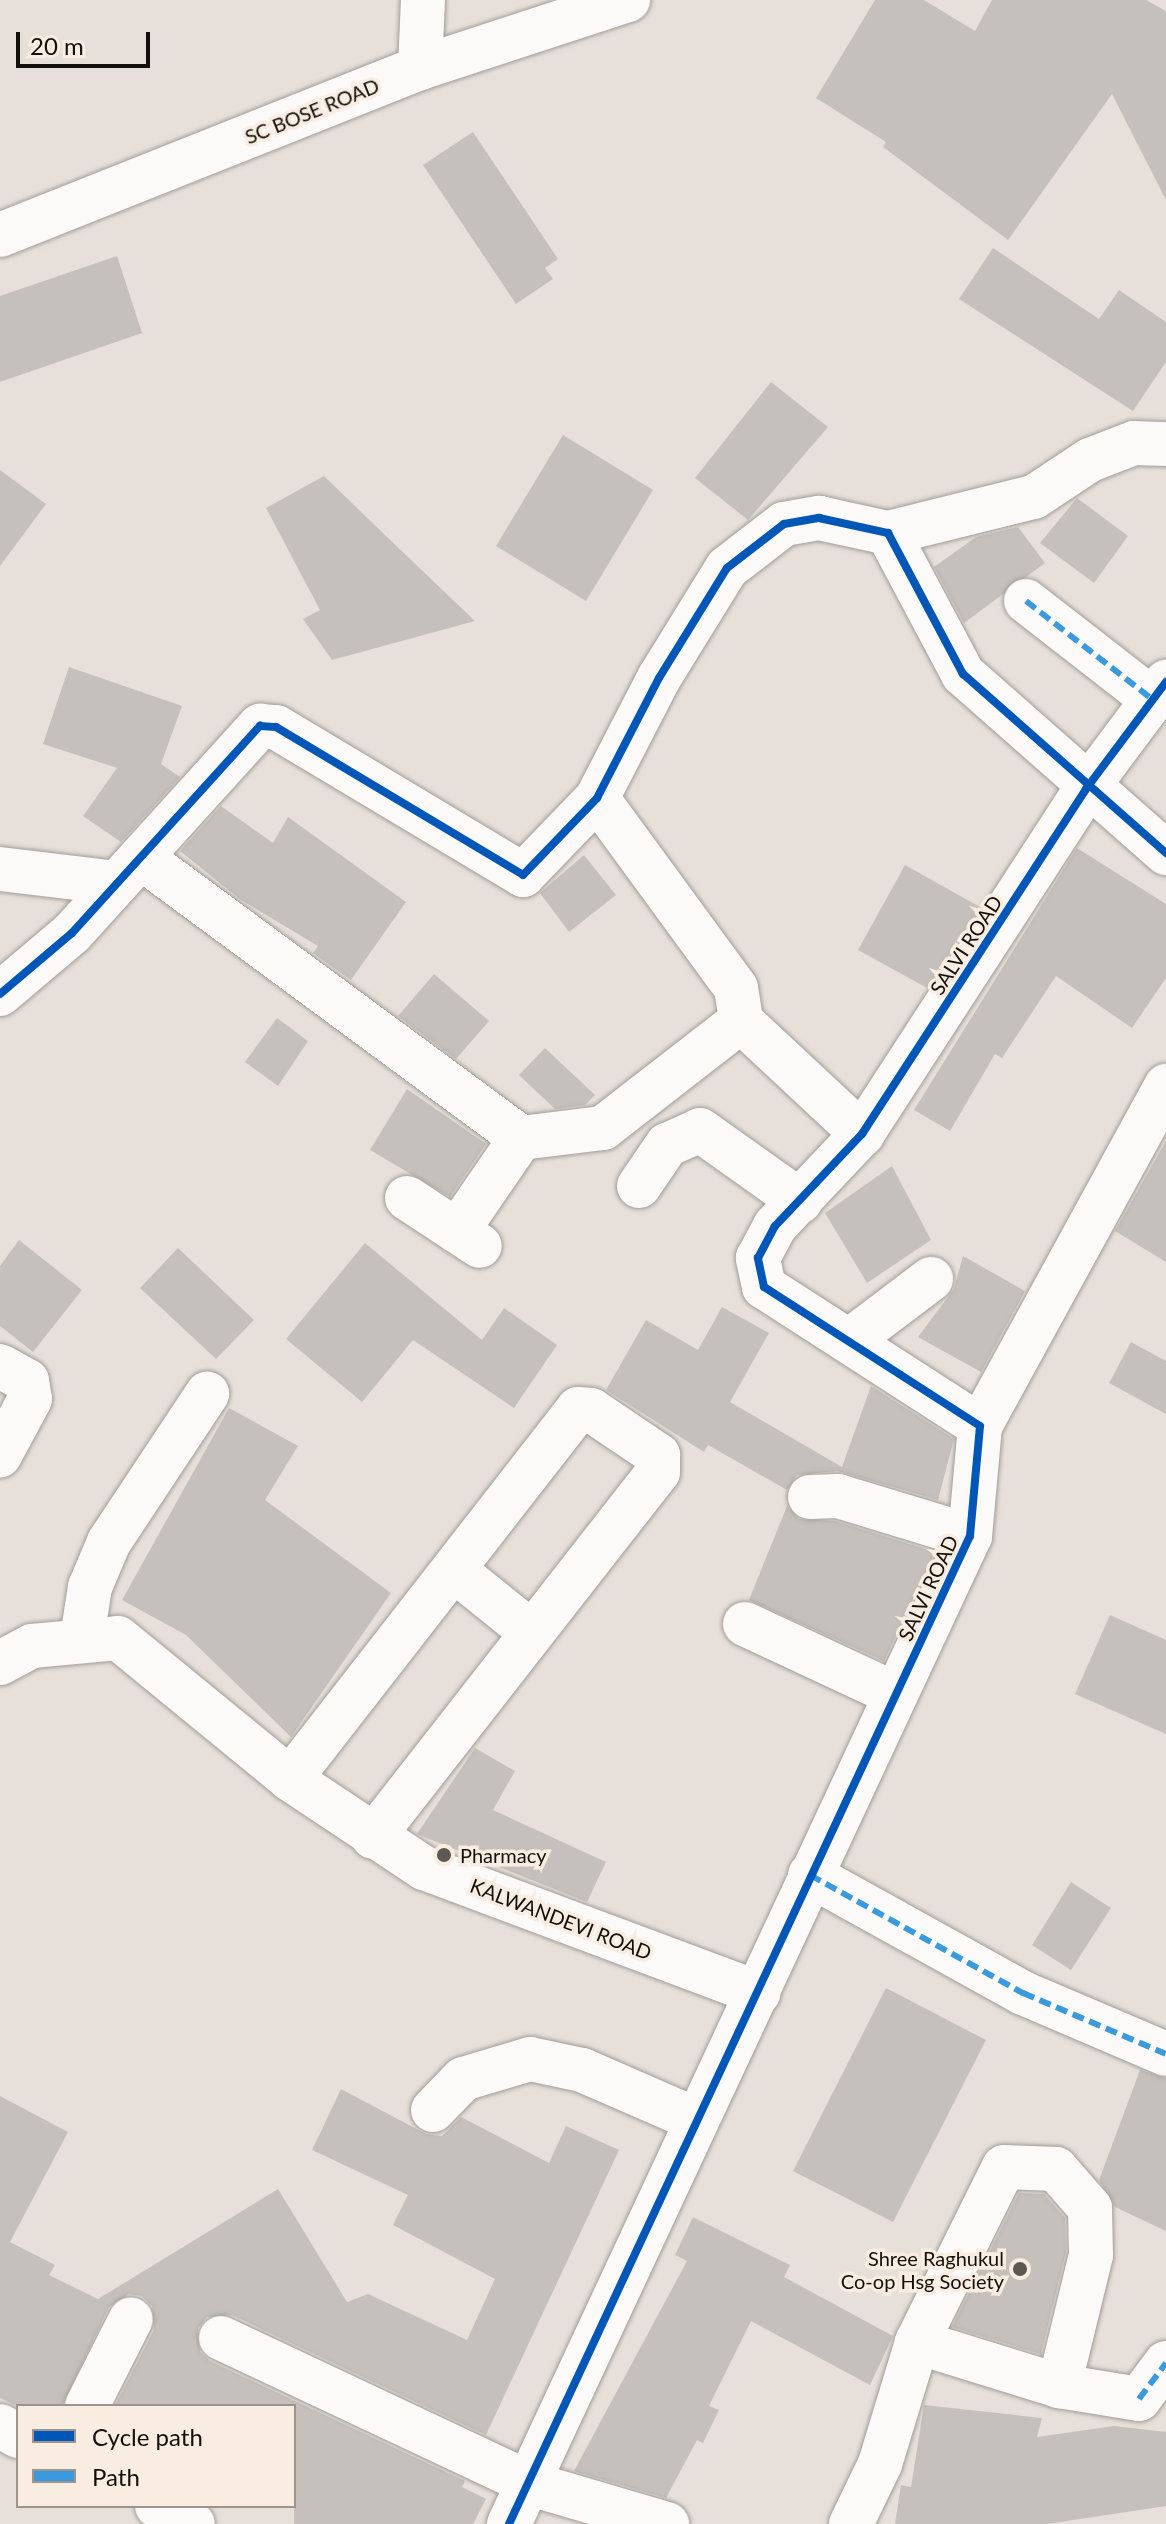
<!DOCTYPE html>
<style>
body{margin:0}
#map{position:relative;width:1166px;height:2524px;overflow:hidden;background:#e7e0da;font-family:Lato,sans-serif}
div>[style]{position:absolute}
.building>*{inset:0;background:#c5c0bb}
.roads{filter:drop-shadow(0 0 2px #a29c98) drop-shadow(0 0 2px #a29c98)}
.minor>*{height:44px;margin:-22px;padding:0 22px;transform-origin:22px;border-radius:22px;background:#fbfaf9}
.quiet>*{height:6px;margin-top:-3px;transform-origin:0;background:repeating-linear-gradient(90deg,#3b9ade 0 12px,transparent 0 18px)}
.cycleway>*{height:8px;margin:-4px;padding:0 4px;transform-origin:4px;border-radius:4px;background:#0057b8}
.dots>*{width:22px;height:22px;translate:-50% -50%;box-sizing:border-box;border:4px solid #f9ede2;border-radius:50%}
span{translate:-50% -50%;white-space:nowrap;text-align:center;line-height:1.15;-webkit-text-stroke:7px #f9ede2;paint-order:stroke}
.street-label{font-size:20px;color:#130f0b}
.poi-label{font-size:20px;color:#130f0b}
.left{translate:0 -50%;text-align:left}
.right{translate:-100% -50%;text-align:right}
.legend{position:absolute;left:16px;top:2404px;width:280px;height:104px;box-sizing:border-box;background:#f9ede2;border:2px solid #9d948c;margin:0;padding:10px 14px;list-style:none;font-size:24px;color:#130f0b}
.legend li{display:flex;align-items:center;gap:16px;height:40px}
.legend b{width:40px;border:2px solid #9d948c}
.scale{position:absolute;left:16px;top:32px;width:134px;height:36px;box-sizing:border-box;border:4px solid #130f0b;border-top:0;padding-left:10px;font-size:24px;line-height:28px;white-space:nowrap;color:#130f0b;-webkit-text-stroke:6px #f9ede2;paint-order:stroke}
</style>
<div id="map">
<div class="building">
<i style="clip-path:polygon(875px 0,924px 0,975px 31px,992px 0,1146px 0,1166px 11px,1166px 200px,1112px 94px,1008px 240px,883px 147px,886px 142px,816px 98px)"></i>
<i style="clip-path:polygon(473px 132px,558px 259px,545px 268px,553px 279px,516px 304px,423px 165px)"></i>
<i style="clip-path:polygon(993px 248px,1099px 319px,1119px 290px,1166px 322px,1166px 362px,1133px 411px,959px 299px)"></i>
<i style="clip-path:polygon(117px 256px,142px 333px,0 382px,0 296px)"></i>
<i style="clip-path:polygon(771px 382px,828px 427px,748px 520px,695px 478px)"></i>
<i style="clip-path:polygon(563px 435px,653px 490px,586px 601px,496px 546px)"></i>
<i style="clip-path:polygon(0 470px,46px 504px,0 566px)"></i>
<i style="clip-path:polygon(324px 476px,386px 536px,475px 621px,332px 660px,303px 619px,320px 610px,266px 508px)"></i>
<i style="clip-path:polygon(1077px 498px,1128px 536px,1094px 583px,1040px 543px)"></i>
<i style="clip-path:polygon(1018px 527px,1045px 563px,964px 623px,934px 567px,976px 537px)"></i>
<i style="clip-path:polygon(69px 667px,182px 706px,161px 764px,180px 777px,121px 842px,83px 816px,117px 768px,43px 744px)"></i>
<i style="clip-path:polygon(221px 806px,273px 843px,288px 817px,406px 902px,351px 980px,313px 953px,318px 946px,241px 900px,180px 851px)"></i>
<i style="clip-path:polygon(1077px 848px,1166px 904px,1166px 978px,1132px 1028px,1056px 976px,1002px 1058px,995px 1054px,950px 1131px,914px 1110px)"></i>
<i style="clip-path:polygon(584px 855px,616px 895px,569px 932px,540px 893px)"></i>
<i style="clip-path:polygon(905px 865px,980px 907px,927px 988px,858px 950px)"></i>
<i style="clip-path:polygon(434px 974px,489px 1021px,456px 1059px,398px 1016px)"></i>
<i style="clip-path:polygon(277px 1018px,308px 1041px,278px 1086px,245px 1062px)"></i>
<i style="clip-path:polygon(545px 1048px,595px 1095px,585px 1105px,555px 1109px,519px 1075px)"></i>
<i style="clip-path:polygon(407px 1089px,486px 1144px,450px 1197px,370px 1150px)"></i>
<i style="clip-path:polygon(1166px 1141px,1166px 1262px,1115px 1231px)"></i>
<i style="clip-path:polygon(892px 1166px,931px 1240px,867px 1283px,825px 1213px)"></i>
<i style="clip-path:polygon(19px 1240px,82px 1290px,33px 1352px,0 1326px,0 1266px)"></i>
<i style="clip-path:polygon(365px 1243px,482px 1340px,504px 1308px,557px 1345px,514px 1408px,413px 1340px,362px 1402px,286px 1339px)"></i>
<i style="clip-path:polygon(178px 1248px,254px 1320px,216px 1359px,140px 1288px)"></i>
<i style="clip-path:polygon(963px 1256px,1025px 1291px,981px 1372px,918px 1337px,954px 1289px)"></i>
<i style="clip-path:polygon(722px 1307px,769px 1333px,730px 1402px,842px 1467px,871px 1386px,954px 1439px,938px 1500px,838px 1471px,797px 1475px,787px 1490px,708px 1445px,704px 1452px,606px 1390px,646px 1320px,698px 1350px)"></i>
<i style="clip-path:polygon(1131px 1342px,1166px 1361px,1166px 1414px,1109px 1383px)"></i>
<i style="clip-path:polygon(229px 1408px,298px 1446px,265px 1500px,391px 1593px,291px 1737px,186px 1635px,122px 1600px)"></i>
<i style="clip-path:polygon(787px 1506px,799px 1519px,835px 1521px,935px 1552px,884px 1661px,749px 1600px)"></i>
<i style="clip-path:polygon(1110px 1615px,1166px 1640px,1166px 1734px,1075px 1694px)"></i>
<i style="clip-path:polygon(475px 1748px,515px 1771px,493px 1810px,606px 1862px,587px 1902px,417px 1834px)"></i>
<i style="clip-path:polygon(1071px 1882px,1111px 1908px,1071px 1970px,1032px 1945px)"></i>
<i style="clip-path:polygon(886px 1988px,986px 2040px,893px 2222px,793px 2171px)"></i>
<i style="clip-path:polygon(1140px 2070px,1166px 2078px,1166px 2231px,1115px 2207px,1099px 2180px)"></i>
<i style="clip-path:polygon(341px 2089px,426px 2134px,442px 2136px,461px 2117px,549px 2163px,566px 2126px,619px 2150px,486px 2435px,232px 2315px,207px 2317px,198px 2328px,200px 2352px,210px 2361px,465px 2481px,462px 2487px,486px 2499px,473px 2524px,294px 2524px,294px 2406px,115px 2406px,154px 2330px,152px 2306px,142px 2296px,129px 2294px,109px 2307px,62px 2406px,17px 2406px,0 2398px,0 2096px,68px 2132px,10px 2242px,55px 2265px,49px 2275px,98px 2299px,278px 2189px,347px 2302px,368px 2294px,467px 2340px,495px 2279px,393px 2225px,408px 2195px,312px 2150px)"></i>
<i style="clip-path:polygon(1019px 2193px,1044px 2194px,1065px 2218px,1066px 2252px,1041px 2354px,952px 2327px)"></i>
<i style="clip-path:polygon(693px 2217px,790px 2265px,784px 2277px,893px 2336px,870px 2385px,751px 2321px,709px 2406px,719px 2410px,703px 2443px,697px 2440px,666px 2498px,574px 2471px,687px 2261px,675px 2255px)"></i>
<i style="clip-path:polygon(924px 2405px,1042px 2418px,1037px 2437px,1114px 2426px,1166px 2432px,1166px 2506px,1047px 2524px,895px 2524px,901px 2485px,911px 2487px)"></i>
</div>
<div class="roads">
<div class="minor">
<i style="left:420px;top:68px;width:68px;rotate:-87.5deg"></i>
<i style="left:0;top:235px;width:452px;rotate:-21.7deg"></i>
<i style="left:420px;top:68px;width:219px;rotate:-18.1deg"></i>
<i style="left:888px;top:533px;width:150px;rotate:-13.9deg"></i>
<i style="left:1034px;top:497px;width:67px;rotate:-33.5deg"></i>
<i style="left:1090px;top:460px;width:47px;rotate:-21.1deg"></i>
<i style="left:1134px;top:443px;width:32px;rotate:2deg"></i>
<i style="left:1026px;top:601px;width:161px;rotate:37.9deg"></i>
<i style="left:597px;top:798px;width:235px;rotate:53.8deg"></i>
<i style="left:736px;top:988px;width:33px;rotate:81deg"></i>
<i style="left:741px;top:1021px;width:166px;rotate:43deg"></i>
<i style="left:143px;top:859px;width:470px;rotate:36.4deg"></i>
<i style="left:521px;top:1138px;width:83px;rotate:-7deg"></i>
<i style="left:603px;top:1128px;width:175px;rotate:-37.8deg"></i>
<i style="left:0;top:869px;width:118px;rotate:6.8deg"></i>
<i style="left:0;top:994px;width:94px;rotate:-40.3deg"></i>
<i style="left:72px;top:933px;width:280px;rotate:-47.8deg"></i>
<i style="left:260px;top:726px;width:16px;rotate:4deg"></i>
<i style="left:276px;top:727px;width:288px;rotate:30.9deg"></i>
<i style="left:523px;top:875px;width:107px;rotate:-46.1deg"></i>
<i style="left:597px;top:798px;width:135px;rotate:-62.7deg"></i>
<i style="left:659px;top:678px;width:129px;rotate:-58.3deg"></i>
<i style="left:727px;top:568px;width:72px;rotate:-37.7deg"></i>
<i style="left:784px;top:524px;width:36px;rotate:-10deg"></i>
<i style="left:819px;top:518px;width:71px;rotate:12.3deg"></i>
<i style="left:888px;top:533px;width:160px;rotate:62deg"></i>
<i style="left:963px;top:674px;width:271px;rotate:41.4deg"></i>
<i style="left:639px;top:1186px;width:50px;rotate:-55.7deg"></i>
<i style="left:667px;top:1145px;width:36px;rotate:-24deg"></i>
<i style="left:700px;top:1130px;width:123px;rotate:35.4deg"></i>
<i style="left:407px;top:1198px;width:87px;rotate:33.3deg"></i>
<i style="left:457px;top:1231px;width:113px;rotate:-55.5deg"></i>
<i style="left:849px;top:1341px;width:103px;rotate:-37.1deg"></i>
<i style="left:0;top:1366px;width:31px;rotate:29deg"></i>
<i style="left:27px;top:1381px;width:18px;rotate:81deg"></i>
<i style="left:30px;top:1399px;width:64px;rotate:118.2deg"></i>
<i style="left:980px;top:1426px;width:388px;rotate:-61.3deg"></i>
<i style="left:810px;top:1497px;width:28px;rotate:-2deg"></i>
<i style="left:838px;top:1496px;width:138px;rotate:16.9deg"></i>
<i style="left:454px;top:1570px;width:99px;rotate:38.8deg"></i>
<i style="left:745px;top:1624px;width:166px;rotate:25deg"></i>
<i style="left:82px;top:1638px;width:52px;rotate:-81.1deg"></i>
<i style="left:90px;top:1587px;width:49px;rotate:-67.1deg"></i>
<i style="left:109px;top:1542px;width:178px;rotate:-56.5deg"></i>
<i style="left:0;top:1663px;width:36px;rotate:-28deg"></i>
<i style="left:32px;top:1646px;width:86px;rotate:-5.3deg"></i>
<i style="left:118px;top:1638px;width:222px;rotate:39.3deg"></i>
<i style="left:290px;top:1779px;width:161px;rotate:33.6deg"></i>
<i style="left:424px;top:1868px;width:357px;rotate:20.5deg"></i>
<i style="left:290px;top:1779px;width:469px;rotate:-52.1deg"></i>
<i style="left:578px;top:1409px;width:13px;rotate:4deg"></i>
<i style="left:591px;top:1410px;width:81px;rotate:33.9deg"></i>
<i style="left:658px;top:1455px;width:17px;rotate:90deg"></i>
<i style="left:658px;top:1472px;width:463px;rotate:128deg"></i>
<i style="left:810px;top:1875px;width:244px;rotate:29deg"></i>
<i style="left:1023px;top:1993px;width:155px;rotate:23.1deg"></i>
<i style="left:433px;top:2110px;width:43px;rotate:-45.9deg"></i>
<i style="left:463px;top:2079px;width:70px;rotate:-16.6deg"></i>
<i style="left:530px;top:2059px;width:53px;rotate:11.9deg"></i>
<i style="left:582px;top:2070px;width:125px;rotate:23.5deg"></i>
<i style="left:221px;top:2338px;width:343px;rotate:25.2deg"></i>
<i style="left:531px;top:2484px;width:142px;rotate:16.4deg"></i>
<i style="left:917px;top:2342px;width:149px;rotate:17.2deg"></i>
<i style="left:87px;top:2406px;width:97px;rotate:-63.2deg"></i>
<i style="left:0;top:2426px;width:21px;rotate:29deg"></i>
<i style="left:157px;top:2506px;width:40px;rotate:26.6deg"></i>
<i style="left:509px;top:2524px;width:1090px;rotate:-64.99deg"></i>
<i style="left:970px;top:1536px;width:110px;rotate:-84.8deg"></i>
<i style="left:980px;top:1426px;width:257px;rotate:-147.2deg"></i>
<i style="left:764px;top:1287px;width:30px;rotate:-102deg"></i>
<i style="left:758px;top:1258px;width:36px;rotate:-62deg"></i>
<i style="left:775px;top:1226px;width:127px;rotate:-46.6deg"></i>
<i style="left:862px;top:1134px;width:411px;rotate:-57deg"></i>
<i style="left:1086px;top:789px;width:134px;rotate:-53.2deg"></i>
<i style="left:851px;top:2524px;width:67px;rotate:-64.2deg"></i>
<i style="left:880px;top:2464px;width:127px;rotate:-73.1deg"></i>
<i style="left:917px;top:2342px;width:195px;rotate:-63.6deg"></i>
<i style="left:1004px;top:2167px;width:52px;rotate:2.2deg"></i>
<i style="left:1056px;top:2169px;width:52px;rotate:48.9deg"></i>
<i style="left:1090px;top:2208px;width:47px;rotate:88.8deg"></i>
<i style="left:1091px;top:2255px;width:135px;rotate:103.7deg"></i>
<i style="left:1059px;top:2386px;width:81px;rotate:9.2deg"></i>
<i style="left:1139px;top:2399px;width:45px;rotate:-53.1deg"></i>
</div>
</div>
<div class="quiet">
<i style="left:1026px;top:601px;width:161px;rotate:37.9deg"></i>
<i style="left:810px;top:1875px;width:244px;rotate:29deg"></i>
<i style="left:1023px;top:1993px;width:155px;rotate:23.1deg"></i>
<i style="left:1139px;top:2399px;width:45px;rotate:-53.1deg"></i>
</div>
<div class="cycleway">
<i style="left:0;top:994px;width:94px;rotate:-40.3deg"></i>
<i style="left:72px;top:933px;width:280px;rotate:-47.8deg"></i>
<i style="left:260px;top:726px;width:16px;rotate:4deg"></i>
<i style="left:276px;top:727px;width:288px;rotate:30.9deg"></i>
<i style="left:523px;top:875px;width:107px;rotate:-46.1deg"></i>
<i style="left:597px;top:798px;width:135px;rotate:-62.7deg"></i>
<i style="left:659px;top:678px;width:129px;rotate:-58.3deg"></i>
<i style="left:727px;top:568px;width:72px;rotate:-37.7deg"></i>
<i style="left:784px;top:524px;width:36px;rotate:-10deg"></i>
<i style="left:819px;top:518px;width:71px;rotate:12.3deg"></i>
<i style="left:888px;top:533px;width:160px;rotate:62deg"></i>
<i style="left:963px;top:674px;width:271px;rotate:41.4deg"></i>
<i style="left:509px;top:2524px;width:1090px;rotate:-64.99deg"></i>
<i style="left:970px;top:1536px;width:110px;rotate:-84.8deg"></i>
<i style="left:980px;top:1426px;width:257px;rotate:-147.2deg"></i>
<i style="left:764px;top:1287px;width:30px;rotate:-102deg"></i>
<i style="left:758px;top:1258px;width:36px;rotate:-62deg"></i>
<i style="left:775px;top:1226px;width:127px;rotate:-46.6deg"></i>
<i style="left:862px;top:1134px;width:411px;rotate:-57deg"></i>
<i style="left:1086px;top:789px;width:134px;rotate:-53.2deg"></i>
</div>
<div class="dots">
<i style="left:444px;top:1855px;background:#5d5853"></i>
<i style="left:1020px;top:2269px;background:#5d5853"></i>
</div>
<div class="street-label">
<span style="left:312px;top:111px;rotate:-22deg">SC BOSE ROAD</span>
<span style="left:966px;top:945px;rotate:-57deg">SALVI ROAD</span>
<span style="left:928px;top:1588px;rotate:-65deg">SALVI ROAD</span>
<span style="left:561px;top:1919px;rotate:21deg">KALWANDEVI ROAD</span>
</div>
<div class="poi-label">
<span class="left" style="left:460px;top:1855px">Pharmacy</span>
<span class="right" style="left:1004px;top:2270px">Shree Raghukul<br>Co-op Hsg Society</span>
</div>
<ul class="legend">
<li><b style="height:10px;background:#0057b8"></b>Cycle path</li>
<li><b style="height:10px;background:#3b9ade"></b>Path</li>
</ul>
<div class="scale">20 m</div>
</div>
